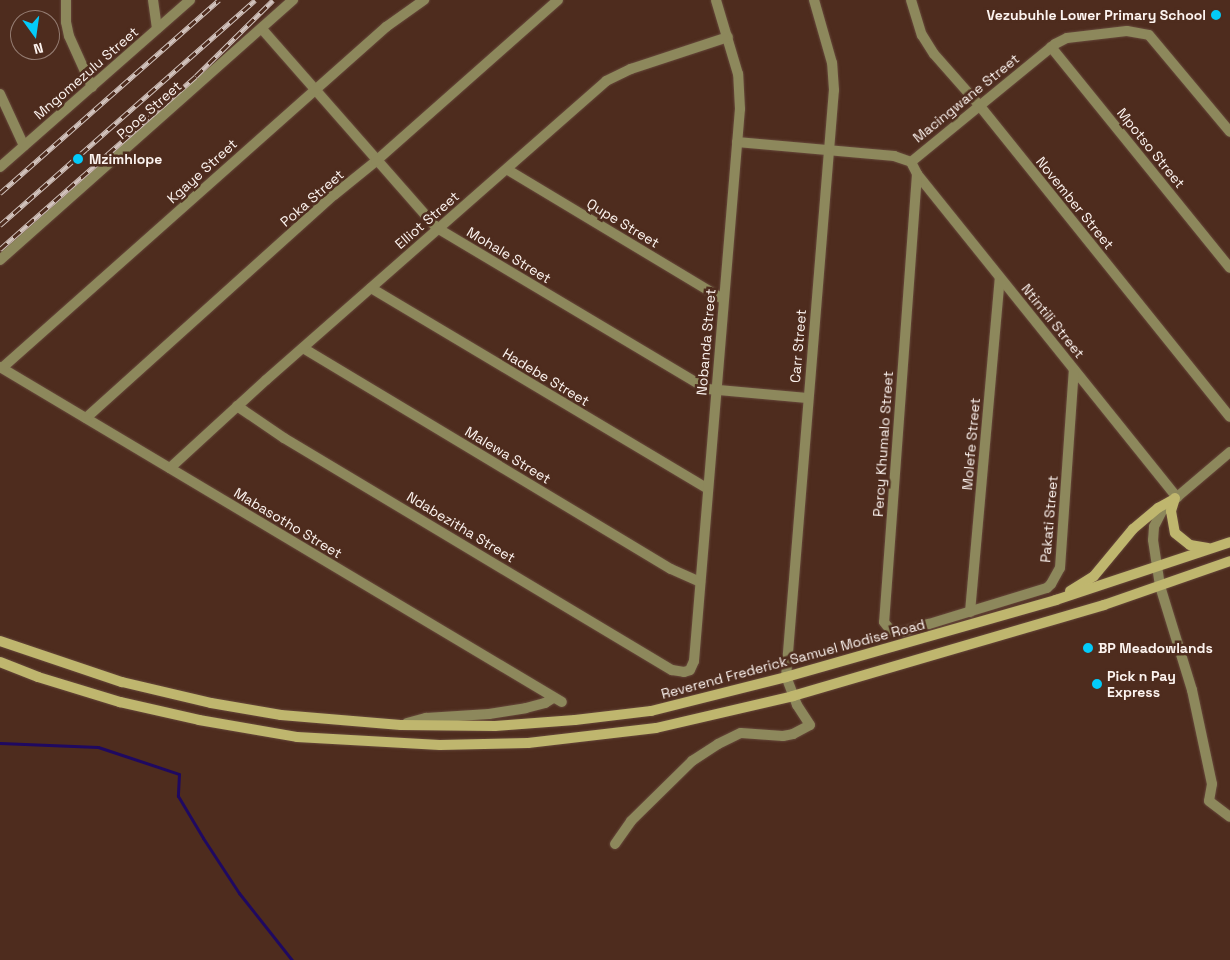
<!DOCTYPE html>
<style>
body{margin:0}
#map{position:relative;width:1230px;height:960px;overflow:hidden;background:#4e2c1e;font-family:"Space Grotesk",sans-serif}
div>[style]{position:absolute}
.stream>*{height:3px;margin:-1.5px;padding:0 1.5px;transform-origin:1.5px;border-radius:1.5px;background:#1f0961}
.roads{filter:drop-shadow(0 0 1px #66483b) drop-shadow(0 0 1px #66483b)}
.minor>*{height:10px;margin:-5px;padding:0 5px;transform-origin:5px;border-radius:5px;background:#8d885c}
.secondary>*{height:10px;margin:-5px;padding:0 5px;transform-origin:5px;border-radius:5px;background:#bfb66e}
.rail>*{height:5px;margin-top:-2.5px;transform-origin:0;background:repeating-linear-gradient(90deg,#4e2c1e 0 9px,#d2c3bd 0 18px);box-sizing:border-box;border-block:1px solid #d2c3bd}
.dots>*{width:14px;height:14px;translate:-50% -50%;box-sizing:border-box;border:2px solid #4e2c1e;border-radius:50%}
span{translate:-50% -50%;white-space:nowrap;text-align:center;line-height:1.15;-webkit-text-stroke:5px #4e2c1e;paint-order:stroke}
.poi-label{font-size:14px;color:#fcf3ef;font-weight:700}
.right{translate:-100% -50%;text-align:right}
.left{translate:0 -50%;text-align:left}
.street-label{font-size:14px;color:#fcf3ef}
.north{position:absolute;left:10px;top:10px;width:50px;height:50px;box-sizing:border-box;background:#4e2c1e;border:1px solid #947c72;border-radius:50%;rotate:166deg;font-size:14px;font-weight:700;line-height:20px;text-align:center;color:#fcf3ef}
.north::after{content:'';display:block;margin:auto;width:18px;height:22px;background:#03cbf9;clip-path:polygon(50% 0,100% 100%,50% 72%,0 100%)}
</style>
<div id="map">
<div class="stream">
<i style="left:0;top:743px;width:98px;rotate:2.3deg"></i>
<i style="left:98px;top:747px;width:85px;rotate:18.4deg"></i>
<i style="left:179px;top:774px;width:22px;rotate:93deg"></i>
<i style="left:178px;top:796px;width:49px;rotate:59.2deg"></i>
<i style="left:203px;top:838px;width:66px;rotate:56.8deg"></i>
<i style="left:239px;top:893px;width:85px;rotate:51.7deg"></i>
</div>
<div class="roads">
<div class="minor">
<i style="left:66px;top:0;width:22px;rotate:90deg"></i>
<i style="left:66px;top:22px;width:14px;rotate:78deg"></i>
<i style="left:69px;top:36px;width:56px;rotate:65.7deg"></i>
<i style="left:153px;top:0;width:29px;rotate:82deg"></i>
<i style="left:911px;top:0;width:37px;rotate:73deg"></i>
<i style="left:922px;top:35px;width:22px;rotate:58deg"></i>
<i style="left:934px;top:54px;width:68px;rotate:48.6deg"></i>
<i style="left:979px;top:105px;width:400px;rotate:51.2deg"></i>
<i style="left:262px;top:29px;width:265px;rotate:48.7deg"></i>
<i style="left:437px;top:228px;width:314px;rotate:30.8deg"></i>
<i style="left:707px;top:389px;width:101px;rotate:5.1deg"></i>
<i style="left:1051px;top:47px;width:284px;rotate:51deg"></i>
<i style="left:0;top:94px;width:57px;rotate:65.2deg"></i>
<i style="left:737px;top:142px;width:158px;rotate:5.1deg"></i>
<i style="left:894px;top:156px;width:18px;rotate:19deg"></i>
<i style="left:911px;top:162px;width:13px;rotate:63deg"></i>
<i style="left:917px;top:174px;width:415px;rotate:51.2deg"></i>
<i style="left:911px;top:162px;width:186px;rotate:-39.3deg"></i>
<i style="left:1055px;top:44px;width:13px;rotate:-27deg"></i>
<i style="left:1067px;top:38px;width:60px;rotate:-6.7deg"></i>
<i style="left:1127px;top:31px;width:22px;rotate:10deg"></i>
<i style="left:1149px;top:35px;width:126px;rotate:50.1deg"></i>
<i style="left:0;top:167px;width:253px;rotate:-41.3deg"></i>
<i style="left:508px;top:170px;width:251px;rotate:31deg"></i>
<i style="left:917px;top:174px;width:449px;rotate:94.2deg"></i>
<i style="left:884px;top:622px;width:11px;rotate:52deg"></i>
<i style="left:891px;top:631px;width:11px;rotate:5deg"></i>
<i style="left:902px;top:632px;width:28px;rotate:-17deg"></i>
<i style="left:929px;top:624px;width:123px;rotate:-17deg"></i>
<i style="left:1047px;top:588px;width:6px;rotate:-45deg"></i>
<i style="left:1051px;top:584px;width:18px;rotate:-61deg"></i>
<i style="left:1060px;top:568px;width:199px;rotate:-86deg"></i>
<i style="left:0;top:260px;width:392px;rotate:-41.6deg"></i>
<i style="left:371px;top:288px;width:392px;rotate:30.8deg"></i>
<i style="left:303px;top:348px;width:429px;rotate:31deg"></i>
<i style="left:671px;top:569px;width:32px;rotate:24deg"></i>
<i style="left:0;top:367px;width:654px;rotate:30.8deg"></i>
<i style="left:2px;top:368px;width:514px;rotate:-41.61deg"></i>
<i style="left:386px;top:27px;width:47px;rotate:-35.4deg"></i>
<i style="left:237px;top:406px;width:57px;rotate:34.2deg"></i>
<i style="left:284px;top:438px;width:452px;rotate:30.9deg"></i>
<i style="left:672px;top:670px;width:12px;rotate:9deg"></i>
<i style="left:684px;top:672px;width:6px;rotate:-18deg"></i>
<i style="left:690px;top:670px;width:10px;rotate:-66deg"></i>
<i style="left:694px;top:661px;width:554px;rotate:-85.24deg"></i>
<i style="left:740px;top:109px;width:35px;rotate:-93deg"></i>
<i style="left:738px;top:74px;width:77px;rotate:-106.6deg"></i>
<i style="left:86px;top:418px;width:334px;rotate:-42deg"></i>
<i style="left:334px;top:195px;width:54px;rotate:-39deg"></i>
<i style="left:376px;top:161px;width:243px;rotate:-41.5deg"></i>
<i style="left:1230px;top:452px;width:88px;rotate:139.6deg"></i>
<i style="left:1163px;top:509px;width:20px;rotate:117deg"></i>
<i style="left:1154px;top:527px;width:13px;rotate:94deg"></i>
<i style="left:1153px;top:540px;width:47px;rotate:81.3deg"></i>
<i style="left:1160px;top:586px;width:109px;rotate:72.9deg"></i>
<i style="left:1192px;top:690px;width:96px;rotate:78deg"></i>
<i style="left:1212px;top:784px;width:17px;rotate:100deg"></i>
<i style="left:1209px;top:801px;width:26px;rotate:37deg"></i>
<i style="left:170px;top:468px;width:130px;rotate:-42.5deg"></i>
<i style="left:266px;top:380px;width:453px;rotate:-41.3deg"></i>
<i style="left:606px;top:81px;width:28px;rotate:-26deg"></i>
<i style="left:631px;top:69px;width:102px;rotate:-18.3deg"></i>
<i style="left:970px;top:612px;width:335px;rotate:-84.9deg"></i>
<i style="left:407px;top:723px;width:20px;rotate:-15deg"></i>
<i style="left:426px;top:718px;width:63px;rotate:-3.6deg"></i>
<i style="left:489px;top:714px;width:37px;rotate:-9deg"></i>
<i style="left:526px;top:708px;width:20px;rotate:-15deg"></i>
<i style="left:545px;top:703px;width:9px;rotate:-32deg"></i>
<i style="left:615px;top:844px;width:28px;rotate:-55deg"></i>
<i style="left:631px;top:821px;width:86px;rotate:-44.5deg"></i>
<i style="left:692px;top:761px;width:31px;rotate:-33deg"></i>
<i style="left:718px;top:744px;width:25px;rotate:-26deg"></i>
<i style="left:741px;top:733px;width:42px;rotate:4.1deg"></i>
<i style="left:783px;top:736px;width:10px;rotate:-11deg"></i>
<i style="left:793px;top:734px;width:19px;rotate:-28deg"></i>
<i style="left:810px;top:725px;width:24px;rotate:-123deg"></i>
<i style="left:797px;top:705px;width:30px;rotate:-111deg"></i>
<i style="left:786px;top:677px;width:589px;rotate:-85.33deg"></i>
<i style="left:834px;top:90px;width:27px;rotate:-94deg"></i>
<i style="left:832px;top:63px;width:66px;rotate:-105.9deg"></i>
</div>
<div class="secondary">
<i style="left:1175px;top:498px;width:14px;rotate:107deg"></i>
<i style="left:1171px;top:511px;width:22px;rotate:80deg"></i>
<i style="left:1175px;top:533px;width:19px;rotate:39deg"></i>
<i style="left:1190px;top:545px;width:18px;rotate:9deg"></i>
<i style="left:1070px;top:591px;width:28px;rotate:-32deg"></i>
<i style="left:1094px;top:576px;width:61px;rotate:-50.3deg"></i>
<i style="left:1133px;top:529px;width:33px;rotate:-40deg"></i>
<i style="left:1158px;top:508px;width:18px;rotate:-29deg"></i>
<i style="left:0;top:641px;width:129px;rotate:18.6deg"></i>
<i style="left:122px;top:682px;width:91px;rotate:13.3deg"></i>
<i style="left:211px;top:703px;width:71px;rotate:9.7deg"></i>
<i style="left:281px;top:715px;width:120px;rotate:4.8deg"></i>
<i style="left:401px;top:725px;width:94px;rotate:0.6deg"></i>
<i style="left:495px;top:726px;width:80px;rotate:-4.3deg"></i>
<i style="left:575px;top:720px;width:77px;rotate:-6.8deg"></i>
<i style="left:651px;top:711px;width:139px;rotate:-14.1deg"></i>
<i style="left:786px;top:677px;width:281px;rotate:-15.9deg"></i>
<i style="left:1056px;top:600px;width:183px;rotate:-18.4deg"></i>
<i style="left:0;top:662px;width:41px;rotate:21.5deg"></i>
<i style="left:38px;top:677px;width:86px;rotate:17deg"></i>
<i style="left:120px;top:702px;width:81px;rotate:12.8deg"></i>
<i style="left:199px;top:720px;width:99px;rotate:9.8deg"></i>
<i style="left:297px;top:737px;width:143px;rotate:3.2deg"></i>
<i style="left:440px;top:745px;width:88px;rotate:-1.3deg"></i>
<i style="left:528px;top:743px;width:129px;rotate:-6.7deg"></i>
<i style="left:656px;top:728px;width:141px;rotate:-13.1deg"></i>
<i style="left:793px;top:696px;width:324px;rotate:-16.3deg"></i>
<i style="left:1104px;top:605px;width:133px;rotate:-19.2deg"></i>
</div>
</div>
<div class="rail">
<i style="left:0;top:193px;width:292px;rotate:-41.4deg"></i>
<i style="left:0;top:225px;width:340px;rotate:-41.4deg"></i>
<i style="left:0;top:249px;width:261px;rotate:-41.4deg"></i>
<i style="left:196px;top:76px;width:108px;rotate:-44.6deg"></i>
</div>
<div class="dots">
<i style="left:1216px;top:15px;background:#03cbf9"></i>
<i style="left:78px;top:159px;background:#03cbf9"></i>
<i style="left:1088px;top:648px;background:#03cbf9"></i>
<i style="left:1097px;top:684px;background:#03cbf9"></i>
</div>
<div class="poi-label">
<span class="right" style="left:1206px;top:15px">Vezubuhle Lower Primary School</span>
<span class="left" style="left:89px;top:159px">Mzimhlope</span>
<span class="left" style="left:1098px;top:648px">BP Meadowlands</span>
<span class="left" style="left:1107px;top:684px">Pick n Pay<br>Express</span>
</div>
<div class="street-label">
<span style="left:86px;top:73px;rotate:-41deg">Mngomezulu Street</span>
<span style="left:966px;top:98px;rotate:-39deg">Macingwane Street</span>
<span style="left:149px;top:110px;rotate:-41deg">Pooe Street</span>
<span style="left:1151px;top:148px;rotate:51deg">Mpotso Street</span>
<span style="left:202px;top:171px;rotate:-42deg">Kgaye Street</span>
<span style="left:312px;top:198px;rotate:-41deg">Poka Street</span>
<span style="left:1075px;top:203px;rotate:51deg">November Street</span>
<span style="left:427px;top:220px;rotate:-41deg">Elliot Street</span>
<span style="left:623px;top:223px;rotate:31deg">Qupe Street</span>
<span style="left:509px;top:255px;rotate:31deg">Mohale Street</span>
<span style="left:1053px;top:321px;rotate:51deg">Ntintili Street</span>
<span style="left:706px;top:342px;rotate:-85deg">Nobanda Street</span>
<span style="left:798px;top:346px;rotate:-85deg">Carr Street</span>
<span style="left:546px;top:377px;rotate:31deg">Hadebe Street</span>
<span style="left:883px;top:444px;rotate:-86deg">Percy Khumalo Street</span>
<span style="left:971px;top:444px;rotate:-85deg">Molefe Street</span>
<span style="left:508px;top:455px;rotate:31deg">Malewa Street</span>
<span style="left:1049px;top:519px;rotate:-85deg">Pakati Street</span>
<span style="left:288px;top:523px;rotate:31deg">Mabasotho Street</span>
<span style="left:461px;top:527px;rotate:31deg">Ndabezitha Street</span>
<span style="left:793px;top:659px;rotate:-15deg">Reverend Frederick Samuel Modise Road</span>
</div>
<div class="north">N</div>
</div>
